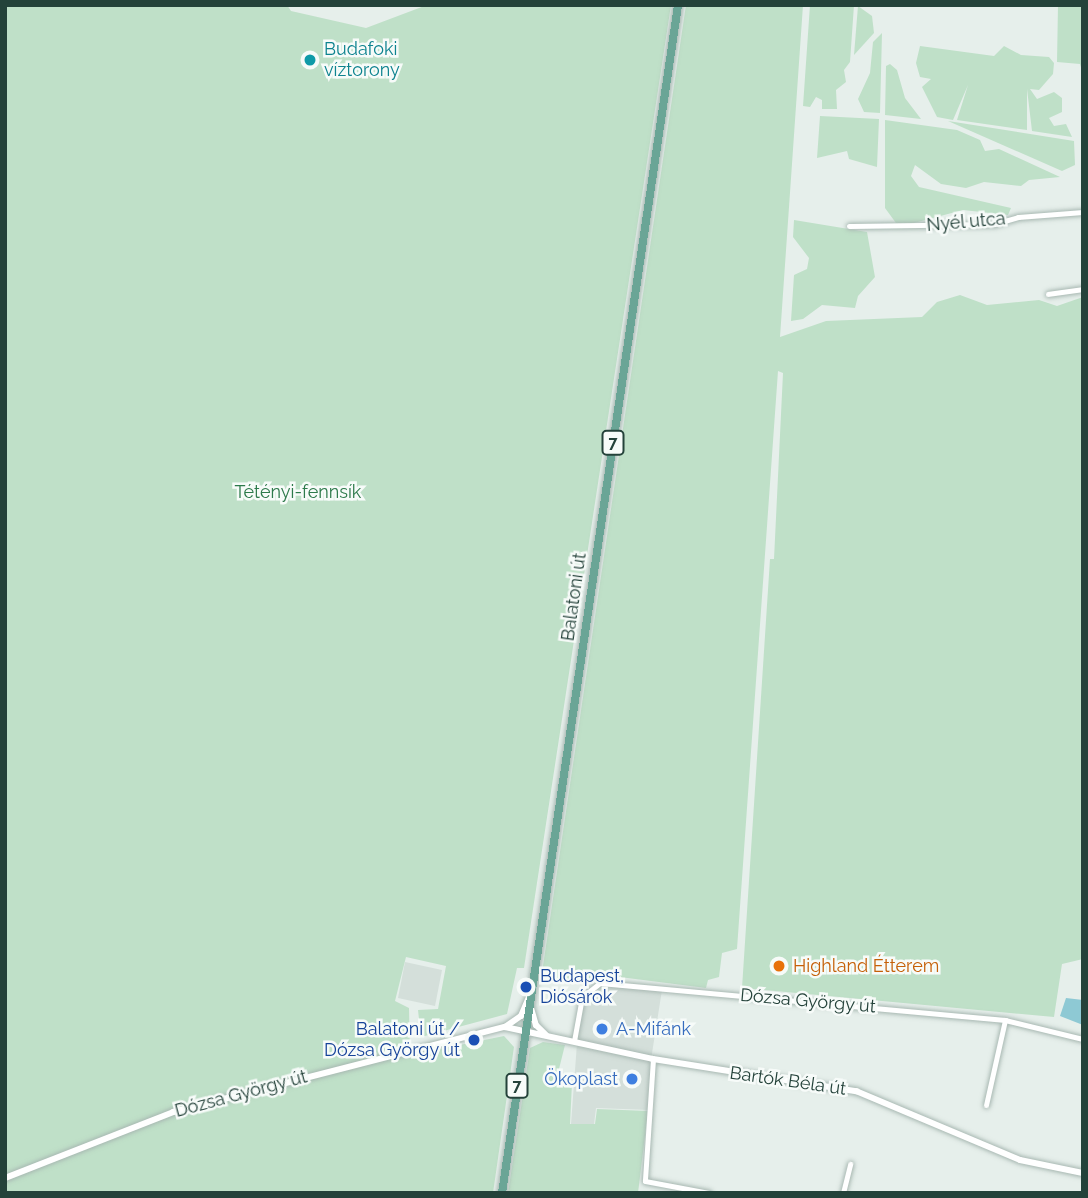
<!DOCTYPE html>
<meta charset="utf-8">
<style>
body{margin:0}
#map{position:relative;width:1088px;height:1198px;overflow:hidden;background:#e6efeb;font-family:Raleway,sans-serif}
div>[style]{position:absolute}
.built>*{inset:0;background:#d4dfda}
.green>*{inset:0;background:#bfe0c8}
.water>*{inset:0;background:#8ec9d4}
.roads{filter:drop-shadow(0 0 2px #a8b8b2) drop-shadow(0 0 2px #a8b8b2)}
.minor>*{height:5px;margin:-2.5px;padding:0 2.5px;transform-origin:2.5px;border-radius:2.5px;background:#fff}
.tertiary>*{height:6px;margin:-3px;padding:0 3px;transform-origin:3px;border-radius:3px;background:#fff}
.primary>*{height:8px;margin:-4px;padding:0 4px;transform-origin:4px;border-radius:4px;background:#6aa596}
.dots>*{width:19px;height:19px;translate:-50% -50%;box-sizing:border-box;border:4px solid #f7fbf9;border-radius:50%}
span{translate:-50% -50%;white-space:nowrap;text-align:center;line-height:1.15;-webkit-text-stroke:5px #f7fbf9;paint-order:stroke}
.shield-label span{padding:2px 5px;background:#f7fbf9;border:2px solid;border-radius:5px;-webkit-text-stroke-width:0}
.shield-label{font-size:16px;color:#24423a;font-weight:700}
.culture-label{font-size:18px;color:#0d838f}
.left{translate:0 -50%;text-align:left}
.street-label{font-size:18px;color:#24423a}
.park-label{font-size:18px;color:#2d7a4b}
.food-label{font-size:18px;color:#c56008}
.transit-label{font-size:18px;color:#164399}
.right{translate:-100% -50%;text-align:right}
.shop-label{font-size:18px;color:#366cbe}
.frame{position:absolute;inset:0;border:7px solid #24423a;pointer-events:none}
</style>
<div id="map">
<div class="built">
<i style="clip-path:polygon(405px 962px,442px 970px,435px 1006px,398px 998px)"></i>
<i style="clip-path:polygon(594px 985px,662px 990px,650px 1066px,650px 1110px,596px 1108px,594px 1124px,571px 1124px,580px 1003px)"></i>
</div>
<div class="green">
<i style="clip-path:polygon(5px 5px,287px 5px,291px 11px,366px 28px,427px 5px,671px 5px,524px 968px,517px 968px,507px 1014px,421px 1037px,418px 1010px,438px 1009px,446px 966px,406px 957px,395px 1001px,409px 1008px,410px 1055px,504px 1036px,514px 1047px,493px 1193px,5px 1193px)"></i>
<i style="clip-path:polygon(686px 5px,803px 5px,780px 337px,826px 321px,922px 317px,937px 302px,960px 295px,987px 305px,1039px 300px,1057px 306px,1083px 297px,1083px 959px,1062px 964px,1054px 1017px,742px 988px,770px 559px,774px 559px,783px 373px,778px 371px,737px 949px,722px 953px,719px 977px,708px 980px,706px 988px,596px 974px,589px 983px,545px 976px,543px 966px)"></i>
<i style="clip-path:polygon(810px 5px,854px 5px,850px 62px,844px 70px,846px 82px,836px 90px,837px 109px,822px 109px,822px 100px,816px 97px,810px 107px,803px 106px)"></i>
<i style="clip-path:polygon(1058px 5px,1083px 5px,1083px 75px,1080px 64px,1057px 62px)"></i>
<i style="clip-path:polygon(858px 6px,872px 16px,874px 33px,854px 55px)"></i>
<i style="clip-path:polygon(882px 33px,880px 113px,864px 112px,858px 99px,870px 73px,873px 42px)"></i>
<i style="clip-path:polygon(920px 46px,994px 56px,1004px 46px,1021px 55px,1049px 57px,1054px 63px,1053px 74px,1039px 90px,1030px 89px,1037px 99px,1054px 92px,1062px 98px,1062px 112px,1049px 118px,1054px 126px,1066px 124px,1072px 137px,1032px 131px,1027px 89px,1027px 130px,957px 120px,968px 85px,953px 120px,937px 117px,922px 87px,931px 79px,920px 77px,916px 63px)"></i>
<i style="clip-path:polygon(890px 64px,897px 70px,905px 98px,921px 119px,885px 115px,886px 66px)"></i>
<i style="clip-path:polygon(820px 116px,879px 119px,877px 167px,849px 159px,847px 151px,817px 158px)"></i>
<i style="clip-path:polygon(885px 120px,957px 130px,980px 140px,985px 151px,999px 149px,1060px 177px,1029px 180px,1021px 186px,984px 182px,966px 188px,941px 184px,915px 165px,911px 176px,919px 187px,1011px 208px,1008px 215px,963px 210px,914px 223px,896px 223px,885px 208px)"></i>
<i style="clip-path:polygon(948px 121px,1074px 141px,1075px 165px,1062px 171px)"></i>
<i style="clip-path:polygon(794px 220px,867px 232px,875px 277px,858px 296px,855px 308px,822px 305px,803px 319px,791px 321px,794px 275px,807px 269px,809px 258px,793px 237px)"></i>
<i style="clip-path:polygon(543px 1042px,565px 1045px,558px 1073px,560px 1080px,572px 1083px,570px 1124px,595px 1124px,597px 1109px,648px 1111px,638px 1193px,508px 1193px,530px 1048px)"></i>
</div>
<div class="water">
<i style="clip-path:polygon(1066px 998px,1083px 1000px,1083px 1025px,1060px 1016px)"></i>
</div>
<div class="roads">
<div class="minor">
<i style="left:849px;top:226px;width:145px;rotate:-0.8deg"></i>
<i style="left:994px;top:224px;width:25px;rotate:-16deg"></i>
<i style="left:1018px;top:217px;width:65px;rotate:-4.4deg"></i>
<i style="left:1048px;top:294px;width:35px;rotate:-8deg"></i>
<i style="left:574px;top:1041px;width:45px;rotate:-79.7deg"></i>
<i style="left:582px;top:997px;width:23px;rotate:-38deg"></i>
<i style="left:600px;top:983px;width:407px;rotate:5.2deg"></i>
<i style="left:1005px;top:1020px;width:80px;rotate:13.7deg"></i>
<i style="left:653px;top:1059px;width:122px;rotate:93.8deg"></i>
<i style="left:645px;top:1181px;width:65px;rotate:10.6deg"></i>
<i style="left:986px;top:1105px;width:87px;rotate:-77.4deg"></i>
<i style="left:843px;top:1193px;width:30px;rotate:-76deg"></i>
</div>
<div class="tertiary">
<i style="left:531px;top:1008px;width:18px;rotate:74deg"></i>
<i style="left:536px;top:1025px;width:14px;rotate:45deg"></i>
<i style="left:505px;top:1027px;width:19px;rotate:-35deg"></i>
<i style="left:521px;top:1016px;width:21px;rotate:-67deg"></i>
<i style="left:5px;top:1178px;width:180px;rotate:-21.4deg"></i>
<i style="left:173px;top:1112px;width:343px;rotate:-14.4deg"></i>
<i style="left:505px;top:1027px;width:151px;rotate:12.2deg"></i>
<i style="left:653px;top:1059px;width:206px;rotate:9deg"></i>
<i style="left:856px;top:1091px;width:178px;rotate:22.8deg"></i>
<i style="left:1020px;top:1160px;width:64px;rotate:11.7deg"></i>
</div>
<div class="primary">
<i style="left:502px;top:1193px;width:1201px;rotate:-81.57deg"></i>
</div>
</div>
<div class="dots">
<i style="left:310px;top:60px;background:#0f9aa8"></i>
<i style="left:779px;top:966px;background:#e8710a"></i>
<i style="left:526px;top:987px;background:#1a4fb4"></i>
<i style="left:602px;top:1029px;background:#3f7fe0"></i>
<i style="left:474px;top:1040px;background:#1a4fb4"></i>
<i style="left:632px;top:1079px;background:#3f7fe0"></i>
</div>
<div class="shield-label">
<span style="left:613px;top:443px">7</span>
<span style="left:517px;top:1086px">7</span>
</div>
<div class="culture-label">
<span class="left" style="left:324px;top:60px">Budafoki<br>víztorony</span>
</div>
<div class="street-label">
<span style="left:966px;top:222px;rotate:-5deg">Nyél utca</span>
<span style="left:574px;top:597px;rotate:-82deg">Balatoni út</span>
<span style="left:808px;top:1001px;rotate:5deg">Dózsa György út</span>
<span style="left:788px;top:1081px;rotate:8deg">Bartók Béla út</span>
<span style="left:241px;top:1094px;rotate:-15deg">Dózsa György út</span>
</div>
<div class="park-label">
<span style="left:298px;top:492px">Tétényi-fennsík</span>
</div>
<div class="food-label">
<span class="left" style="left:793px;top:966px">Highland Étterem</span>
</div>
<div class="transit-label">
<span class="left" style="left:540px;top:987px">Budapest,<br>Diósárok</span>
<span class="right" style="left:460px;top:1040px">Balatoni út /<br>Dózsa György út</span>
</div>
<div class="shop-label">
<span class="left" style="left:616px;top:1029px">A-Mifánk</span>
<span class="right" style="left:618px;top:1079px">Ökoplast</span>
</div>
<div class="frame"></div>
</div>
